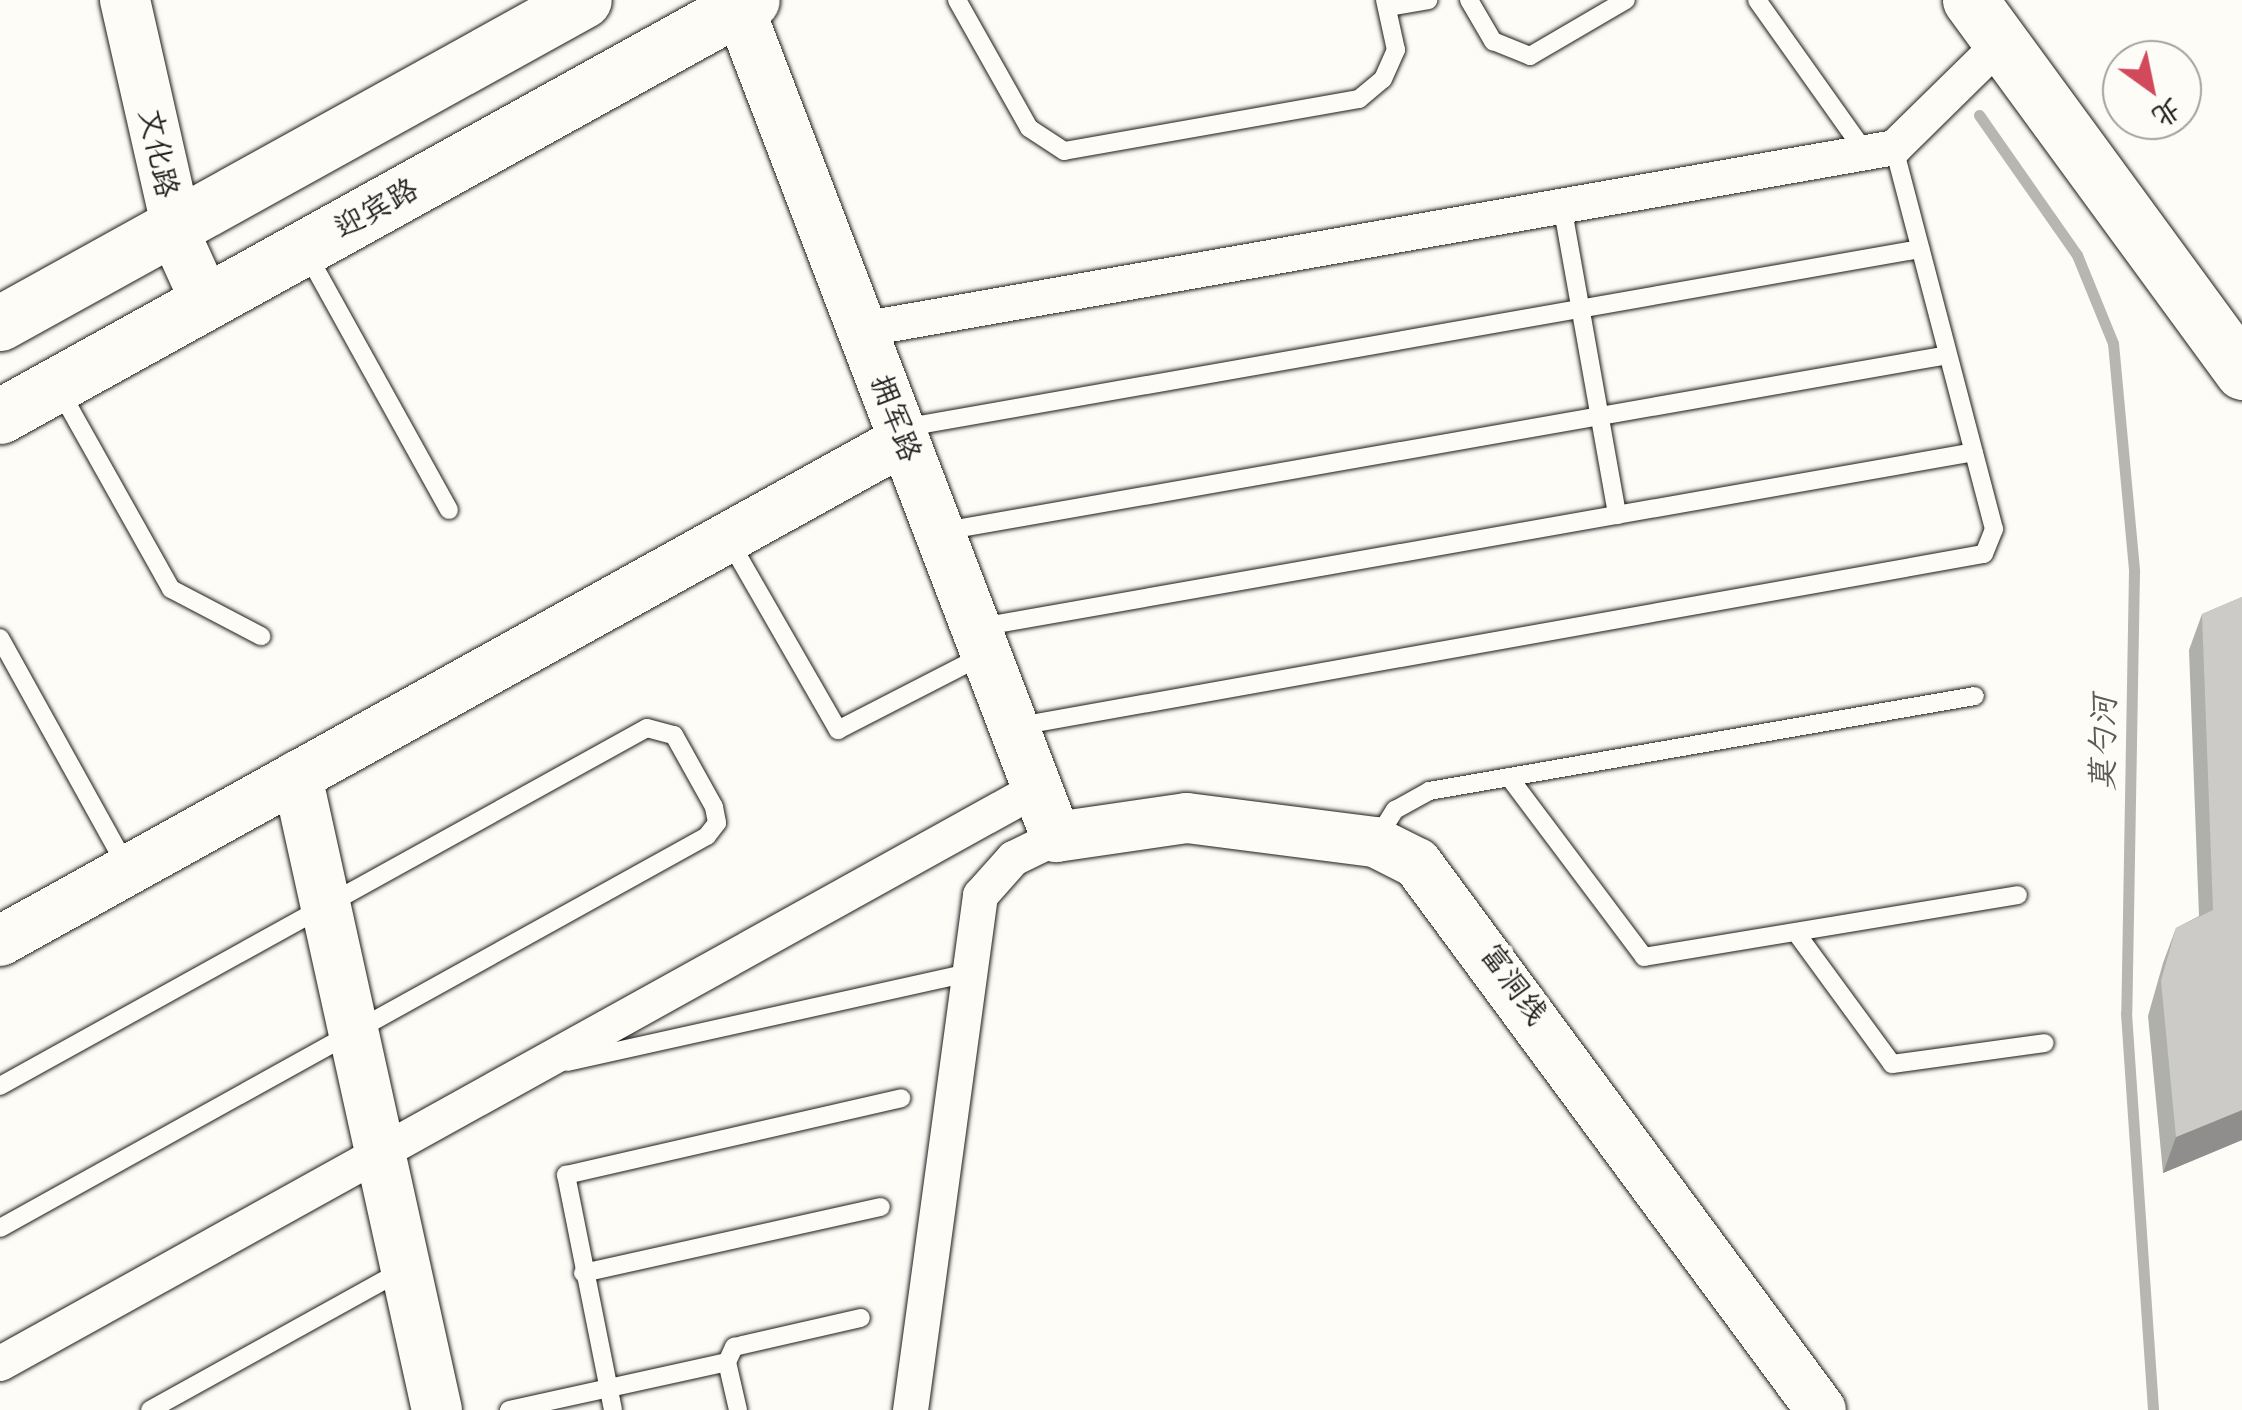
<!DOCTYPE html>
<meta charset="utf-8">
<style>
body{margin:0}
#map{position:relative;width:2242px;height:1410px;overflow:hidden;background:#fdfcf7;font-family:Itim,"LXGW WenKai TC",sans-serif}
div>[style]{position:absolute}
.stream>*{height:11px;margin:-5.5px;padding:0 5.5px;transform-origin:5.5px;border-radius:5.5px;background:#b7b6b2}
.roads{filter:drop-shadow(0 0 2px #1c1c1c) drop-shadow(0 0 2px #1c1c1c)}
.lane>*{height:18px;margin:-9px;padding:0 9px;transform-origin:9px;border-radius:9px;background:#fdfcf7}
.street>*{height:35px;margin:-17.5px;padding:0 17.5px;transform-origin:17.5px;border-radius:17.5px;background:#fdfcf7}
.secondary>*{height:50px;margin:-25px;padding:0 25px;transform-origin:25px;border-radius:25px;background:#fdfcf7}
.primary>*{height:55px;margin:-27.5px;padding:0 27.5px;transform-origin:27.5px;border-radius:27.5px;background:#fdfcf7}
.wall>*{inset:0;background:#afafac}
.shaded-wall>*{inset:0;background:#8f8e8c}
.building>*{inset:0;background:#cccbc8}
span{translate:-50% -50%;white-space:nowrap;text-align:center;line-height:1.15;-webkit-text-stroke:10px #fdfcf7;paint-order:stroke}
.street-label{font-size:30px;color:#1c1c1c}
.water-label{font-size:32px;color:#5a5a58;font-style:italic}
.north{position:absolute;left:2102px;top:40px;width:100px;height:100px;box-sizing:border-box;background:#fdfcf7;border:2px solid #a3a29f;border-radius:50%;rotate:147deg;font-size:28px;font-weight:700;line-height:40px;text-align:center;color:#1c1c1c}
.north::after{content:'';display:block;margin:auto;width:35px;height:45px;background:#d1495b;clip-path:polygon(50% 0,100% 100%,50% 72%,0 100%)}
</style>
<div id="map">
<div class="stream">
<i style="left:1979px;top:115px;width:171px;rotate:55deg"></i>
<i style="left:2077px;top:255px;width:95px;rotate:67.8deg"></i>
<i style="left:2113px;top:343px;width:229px;rotate:84.7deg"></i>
<i style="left:2134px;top:571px;width:442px;rotate:91deg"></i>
<i style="left:2126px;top:1013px;width:398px;rotate:86.1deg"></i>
</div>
<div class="roads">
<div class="lane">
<i style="left:957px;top:0;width:147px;rotate:60.6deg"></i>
<i style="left:1029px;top:128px;width:42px;rotate:33.3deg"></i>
<i style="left:1064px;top:151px;width:300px;rotate:-10deg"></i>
<i style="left:1359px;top:99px;width:31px;rotate:-40deg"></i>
<i style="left:1383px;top:79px;width:32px;rotate:-66deg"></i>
<i style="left:1396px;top:50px;width:51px;rotate:-102.4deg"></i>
<i style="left:1469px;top:0;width:48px;rotate:59.7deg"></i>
<i style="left:1493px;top:41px;width:40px;rotate:22deg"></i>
<i style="left:1530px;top:56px;width:111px;rotate:-30.3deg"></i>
<i style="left:1757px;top:0;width:186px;rotate:54.6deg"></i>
<i style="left:1389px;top:7px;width:40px;rotate:-10deg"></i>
<i style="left:1562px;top:205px;width:315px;rotate:79.9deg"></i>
<i style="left:306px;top:252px;width:295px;rotate:61deg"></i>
<i style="left:60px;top:391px;width:227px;rotate:60.7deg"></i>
<i style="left:171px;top:589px;width:102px;rotate:27.6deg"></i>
<i style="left:902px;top:428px;width:1034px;rotate:-9.97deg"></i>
<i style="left:944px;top:531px;width:1019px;rotate:-9.94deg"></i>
<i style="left:730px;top:542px;width:217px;rotate:60.1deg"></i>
<i style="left:838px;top:730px;width:162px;rotate:-27.2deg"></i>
<i style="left:980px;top:627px;width:1009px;rotate:-9.98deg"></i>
<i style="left:0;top:638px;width:264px;rotate:61deg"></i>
<i style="left:1019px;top:726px;width:980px;rotate:-10.11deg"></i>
<i style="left:1984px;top:554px;width:27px;rotate:-68deg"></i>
<i style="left:1994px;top:529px;width:395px;rotate:-104.7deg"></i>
<i style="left:1509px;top:777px;width:225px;rotate:53.1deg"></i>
<i style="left:1644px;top:957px;width:379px;rotate:-9.4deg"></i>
<i style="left:1376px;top:840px;width:36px;rotate:-58deg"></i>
<i style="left:1395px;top:810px;width:39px;rotate:-29deg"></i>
<i style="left:1429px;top:791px;width:554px;rotate:-9.87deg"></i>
<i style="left:1797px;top:934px;width:161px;rotate:53.8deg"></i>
<i style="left:1892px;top:1064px;width:154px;rotate:-7.8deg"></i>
<i style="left:567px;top:1062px;width:410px;rotate:-12.5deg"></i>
<i style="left:0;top:1086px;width:739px;rotate:-28.96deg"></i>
<i style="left:647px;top:728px;width:28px;rotate:15deg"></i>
<i style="left:674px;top:735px;width:82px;rotate:60.9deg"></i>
<i style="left:714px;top:807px;width:16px;rotate:79deg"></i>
<i style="left:717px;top:823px;width:16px;rotate:128deg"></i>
<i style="left:707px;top:836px;width:808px;rotate:150.99deg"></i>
<i style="left:583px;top:1273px;width:305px;rotate:-12.5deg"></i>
<i style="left:150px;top:1410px;width:289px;rotate:-29deg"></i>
<i style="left:509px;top:1410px;width:223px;rotate:-12.4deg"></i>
<i style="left:613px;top:1410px;width:240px;rotate:-101.3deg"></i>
<i style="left:566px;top:1175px;width:344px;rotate:-12.9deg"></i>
<i style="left:738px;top:1410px;width:49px;rotate:-102.9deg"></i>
<i style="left:727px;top:1362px;width:17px;rotate:-65deg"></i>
<i style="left:734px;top:1347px;width:130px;rotate:-12.9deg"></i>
</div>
<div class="street">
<i style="left:861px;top:329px;width:1049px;rotate:-9.99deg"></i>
<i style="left:1894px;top:147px;width:150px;rotate:-44.5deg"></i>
<i style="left:0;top:1363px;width:1186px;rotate:-29.01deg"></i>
<i style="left:910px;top:1410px;width:520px;rotate:-82.26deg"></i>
<i style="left:980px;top:895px;width:50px;rotate:-48.3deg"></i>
<i style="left:1013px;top:858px;width:48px;rotate:-26deg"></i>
</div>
<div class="secondary">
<i style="left:125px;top:0;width:253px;rotate:77.2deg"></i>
<i style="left:181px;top:247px;width:60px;rotate:65.6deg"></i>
<i style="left:736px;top:0;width:896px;rotate:69.08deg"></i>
<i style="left:1056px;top:837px;width:132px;rotate:-8.3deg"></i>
<i style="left:1187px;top:818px;width:190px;rotate:7.3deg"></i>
<i style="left:1375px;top:842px;width:47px;rotate:26.6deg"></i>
<i style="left:1417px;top:863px;width:680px;rotate:53.55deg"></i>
<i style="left:297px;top:776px;width:649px;rotate:77.55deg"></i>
<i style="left:0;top:941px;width:1034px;rotate:-29deg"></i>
</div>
<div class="primary">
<i style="left:1970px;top:0;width:461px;rotate:53.8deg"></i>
<i style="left:0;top:323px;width:667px;rotate:-28.95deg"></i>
<i style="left:0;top:416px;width:859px;rotate:-28.95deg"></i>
</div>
</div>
<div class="wall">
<i style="clip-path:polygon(2242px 597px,2242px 1140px,2163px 1173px,2148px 1016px,2163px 963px,2176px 928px,2199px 916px,2189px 650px,2202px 614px)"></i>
</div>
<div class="shaded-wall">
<i style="clip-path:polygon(2242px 1110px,2242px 1140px,2163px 1173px,2176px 1137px)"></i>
</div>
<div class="building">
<i style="clip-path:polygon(2242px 597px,2242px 1110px,2176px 1137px,2161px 981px,2176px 928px,2213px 910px,2202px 614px)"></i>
</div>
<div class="street-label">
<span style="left:159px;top:153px;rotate:78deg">文化路</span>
<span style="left:376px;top:208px;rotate:-29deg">迎宾路</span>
<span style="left:896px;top:418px;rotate:69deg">拥军路</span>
<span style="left:1514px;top:984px;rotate:54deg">富洞线</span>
</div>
<div class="water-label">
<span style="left:2103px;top:743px;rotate:-89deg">莫勺河</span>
</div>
<div class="north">北</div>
</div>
